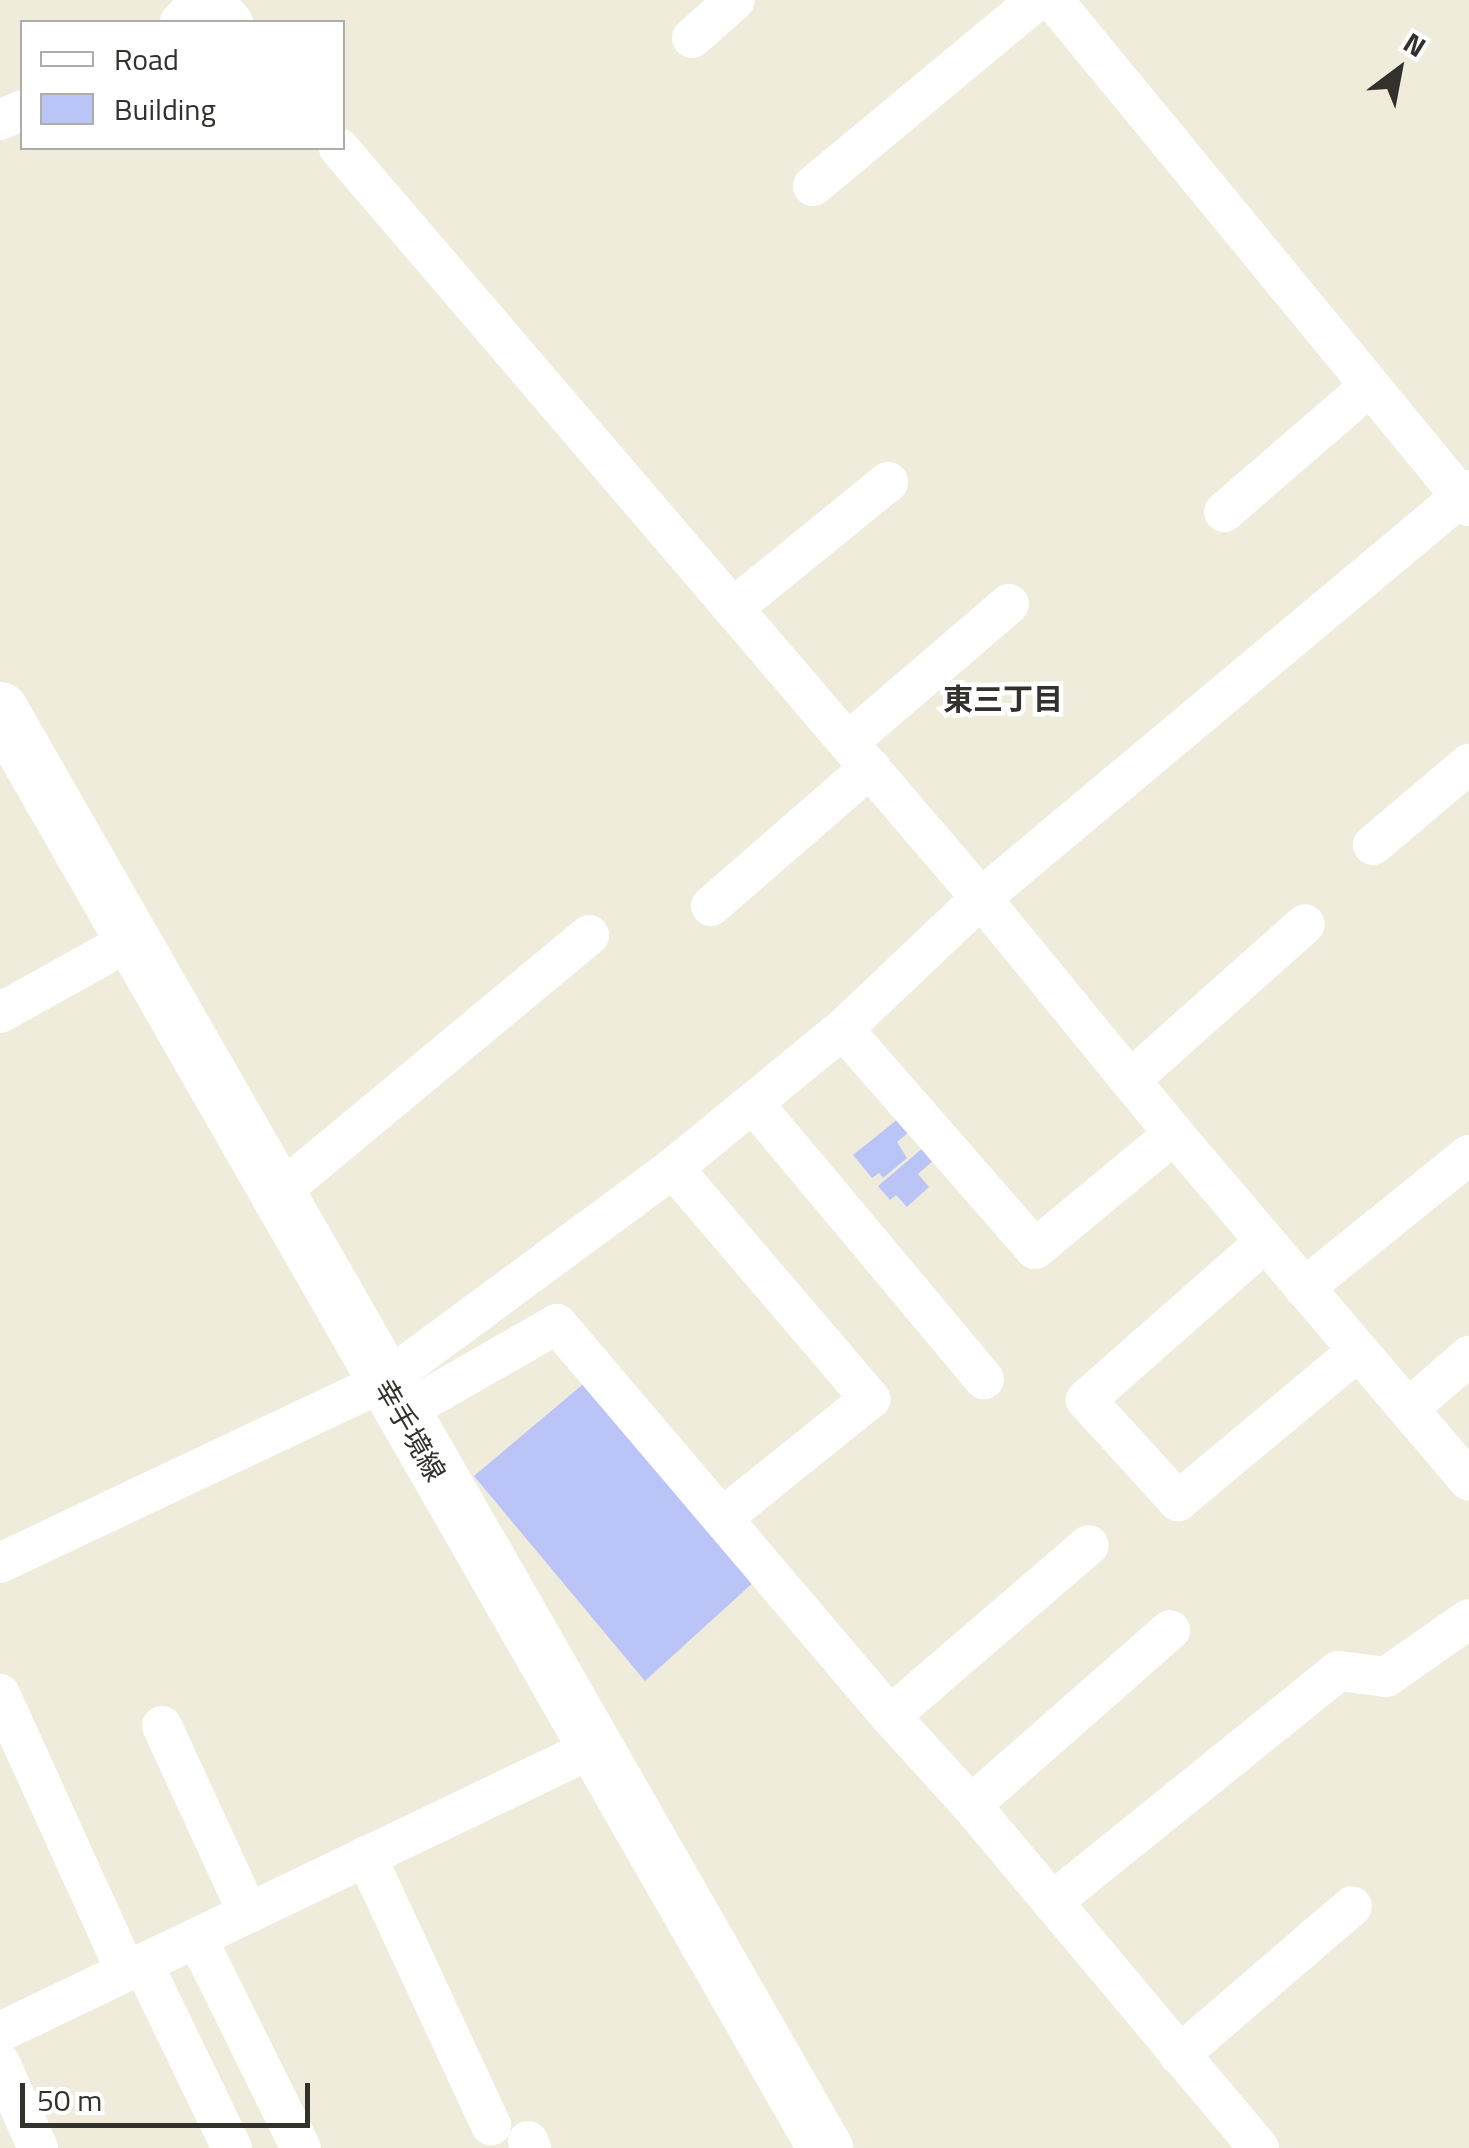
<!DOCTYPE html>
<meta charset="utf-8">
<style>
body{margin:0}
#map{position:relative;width:1469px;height:2148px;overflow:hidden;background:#efecdb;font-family:"Titillium Web","Noto Sans JP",sans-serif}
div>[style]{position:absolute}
.building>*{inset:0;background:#bbc4f6}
.street>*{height:40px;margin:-20px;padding:0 20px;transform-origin:20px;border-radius:20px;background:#fff}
.secondary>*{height:55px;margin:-27.5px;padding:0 27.5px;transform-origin:27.5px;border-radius:27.5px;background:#fff}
span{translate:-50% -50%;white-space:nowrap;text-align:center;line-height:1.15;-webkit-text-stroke:9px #fff;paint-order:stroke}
.street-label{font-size:28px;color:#33312b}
.neighbourhood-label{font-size:30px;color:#33312b;font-weight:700}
.legend{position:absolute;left:20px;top:20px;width:325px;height:130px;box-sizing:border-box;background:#fff;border:2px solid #adadaa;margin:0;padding:12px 18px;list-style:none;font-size:30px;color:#33312b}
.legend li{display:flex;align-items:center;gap:20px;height:50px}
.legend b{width:50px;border:2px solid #adadaa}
.north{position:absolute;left:1349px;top:20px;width:100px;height:100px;-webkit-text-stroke:8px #fff;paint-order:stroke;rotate:32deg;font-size:28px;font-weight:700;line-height:40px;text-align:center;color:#33312b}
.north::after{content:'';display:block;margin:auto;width:35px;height:45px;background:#33312b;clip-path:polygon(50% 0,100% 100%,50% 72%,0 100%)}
.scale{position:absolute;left:20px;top:2083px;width:290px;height:45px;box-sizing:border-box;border:5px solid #33312b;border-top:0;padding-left:12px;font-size:30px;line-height:35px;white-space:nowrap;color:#33312b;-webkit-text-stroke:8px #fff;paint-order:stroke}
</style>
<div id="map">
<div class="building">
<i style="clip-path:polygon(903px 1115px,914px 1128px,897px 1142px,907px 1158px,883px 1178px,879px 1173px,872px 1178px,853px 1155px)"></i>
<i style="clip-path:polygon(924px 1147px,935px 1159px,918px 1174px,929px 1187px,907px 1207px,896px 1195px,890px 1200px,878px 1186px)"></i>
<i style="clip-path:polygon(588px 1380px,757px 1579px,645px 1681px,474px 1476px)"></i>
</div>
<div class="street">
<i style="left:213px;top:0;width:30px;rotate:48deg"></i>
<i style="left:1053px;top:0;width:655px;rotate:50.58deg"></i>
<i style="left:180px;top:22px;width:31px;rotate:-45deg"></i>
<i style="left:692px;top:38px;width:57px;rotate:-41.5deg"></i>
<i style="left:0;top:120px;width:24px;rotate:-24deg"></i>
<i style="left:339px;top:148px;width:987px;rotate:49.44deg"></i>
<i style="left:981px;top:898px;width:305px;rotate:50.7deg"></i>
<i style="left:1174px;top:1134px;width:455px;rotate:49.6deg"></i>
<i style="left:813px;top:186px;width:291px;rotate:-39.7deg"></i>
<i style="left:1224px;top:512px;width:193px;rotate:-40.8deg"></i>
<i style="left:733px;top:608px;width:200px;rotate:-39.1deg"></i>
<i style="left:848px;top:742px;width:212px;rotate:-40.6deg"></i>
<i style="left:1373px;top:845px;width:126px;rotate:-40.2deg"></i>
<i style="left:711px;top:906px;width:211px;rotate:-41deg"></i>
<i style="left:0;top:1013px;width:150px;rotate:-29.1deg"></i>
<i style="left:843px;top:1029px;width:292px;rotate:48.9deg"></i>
<i style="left:1035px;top:1249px;width:180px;rotate:-39.6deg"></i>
<i style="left:1130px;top:1080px;width:234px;rotate:-41.7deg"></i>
<i style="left:753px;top:1103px;width:360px;rotate:50.1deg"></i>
<i style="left:673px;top:1168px;width:304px;rotate:49.5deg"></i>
<i style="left:870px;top:1399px;width:190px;rotate:141.2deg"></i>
<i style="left:276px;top:1195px;width:407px;rotate:-39.7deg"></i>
<i style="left:1265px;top:1242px;width:239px;rotate:138.6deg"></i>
<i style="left:1086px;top:1400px;width:137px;rotate:47.7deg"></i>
<i style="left:1178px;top:1501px;width:234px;rotate:-39.8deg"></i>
<i style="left:1304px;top:1288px;width:212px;rotate:-38.9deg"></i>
<i style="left:1408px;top:1409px;width:81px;rotate:-41deg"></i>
<i style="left:400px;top:1414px;width:181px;rotate:-29.8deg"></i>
<i style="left:557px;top:1324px;width:514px;rotate:49.65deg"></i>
<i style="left:890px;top:1716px;width:120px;rotate:47.7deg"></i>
<i style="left:971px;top:1805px;width:448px;rotate:50deg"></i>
<i style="left:0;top:1563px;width:424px;rotate:-25.3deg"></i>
<i style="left:383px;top:1382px;width:360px;rotate:-36.4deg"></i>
<i style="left:673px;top:1168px;width:220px;rotate:-39.3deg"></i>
<i style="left:843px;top:1029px;width:190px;rotate:-43.5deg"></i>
<i style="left:981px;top:898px;width:636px;rotate:-39.9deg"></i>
<i style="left:0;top:1694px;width:305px;rotate:65.6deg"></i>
<i style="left:890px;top:1716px;width:262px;rotate:-40.7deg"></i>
<i style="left:162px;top:1726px;width:206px;rotate:65.3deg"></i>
<i style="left:971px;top:1805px;width:265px;rotate:-41.3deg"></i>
<i style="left:366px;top:1856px;width:297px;rotate:65.1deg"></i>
<i style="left:1052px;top:1902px;width:368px;rotate:-38.9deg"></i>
<i style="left:1338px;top:1671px;width:48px;rotate:7.1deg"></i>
<i style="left:1386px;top:1677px;width:101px;rotate:-34.9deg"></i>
<i style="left:197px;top:1938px;width:234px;rotate:63.7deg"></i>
<i style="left:143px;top:1964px;width:204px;rotate:64.2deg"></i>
<i style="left:0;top:2032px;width:657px;rotate:-25.59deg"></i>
<i style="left:1179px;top:2055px;width:228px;rotate:-40.7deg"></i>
<i style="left:0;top:2063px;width:93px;rotate:65.9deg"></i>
<i style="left:528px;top:2141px;width:8px;rotate:67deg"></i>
</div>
<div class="secondary">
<i style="left:0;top:709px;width:1659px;rotate:60.17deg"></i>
</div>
<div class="street-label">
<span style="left:410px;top:1430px;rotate:60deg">幸手境線</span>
</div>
<div class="neighbourhood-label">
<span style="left:1003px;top:699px">東三丁目</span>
</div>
<ul class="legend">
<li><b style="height:12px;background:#fff"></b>Road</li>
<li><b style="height:28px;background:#bbc4f6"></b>Building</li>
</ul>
<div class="north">N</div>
<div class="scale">50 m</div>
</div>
